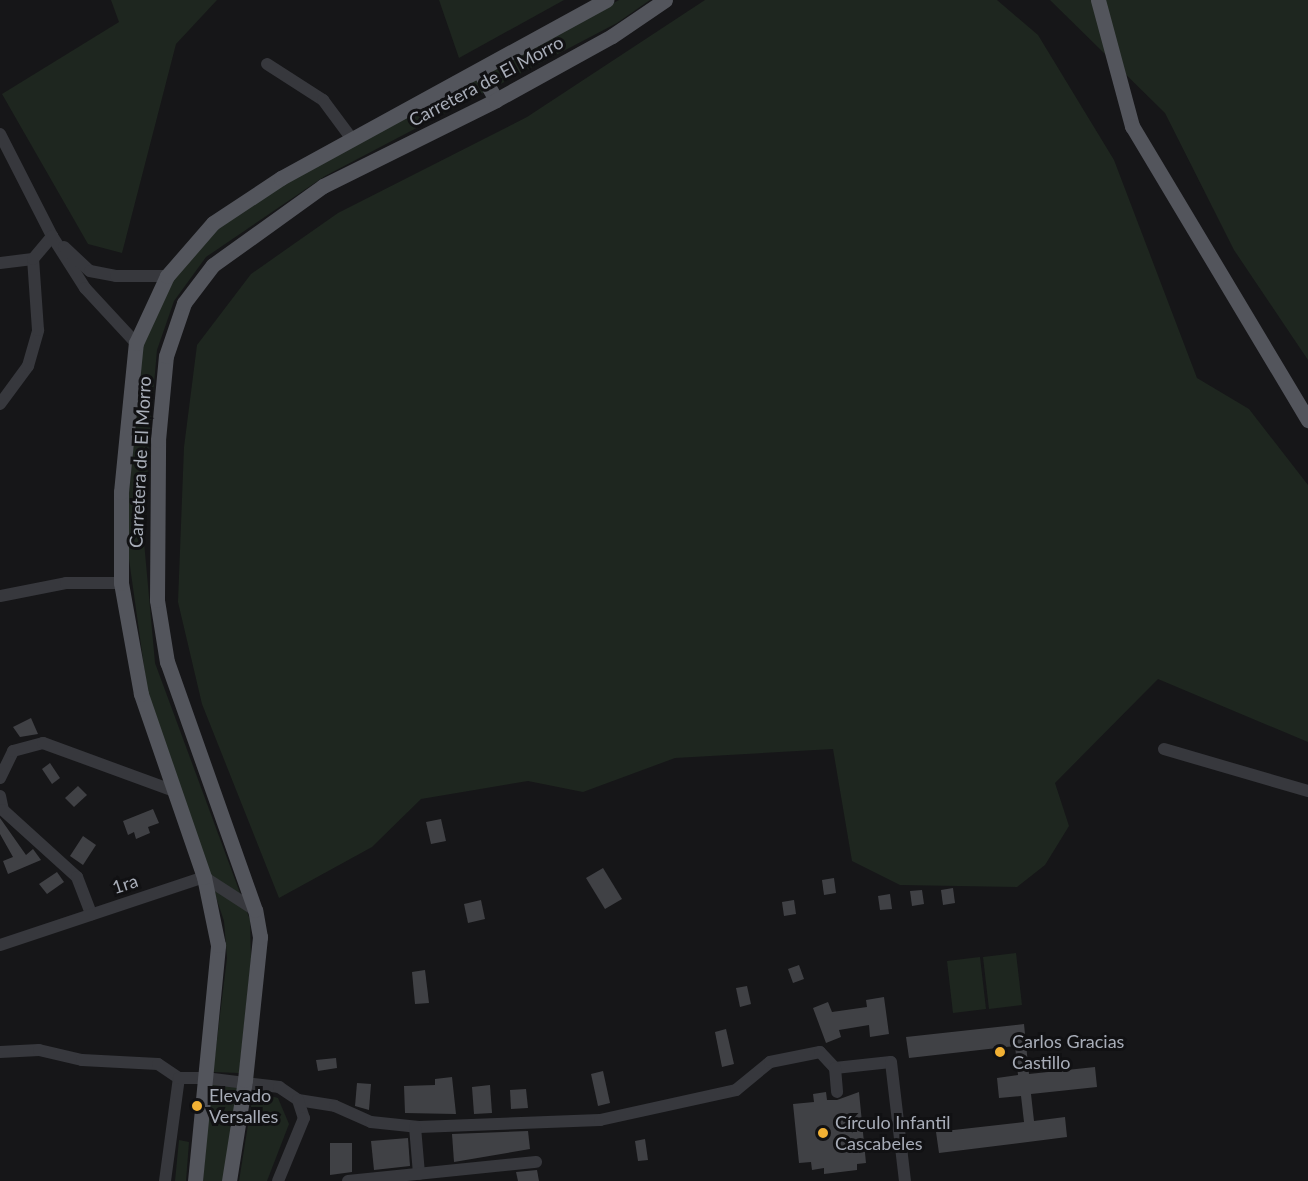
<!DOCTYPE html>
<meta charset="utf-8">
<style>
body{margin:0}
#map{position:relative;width:1308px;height:1181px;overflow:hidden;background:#161618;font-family:Lato,sans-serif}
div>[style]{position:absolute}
.green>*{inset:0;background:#1e261f}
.building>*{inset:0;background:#404145}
.minor>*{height:12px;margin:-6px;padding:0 6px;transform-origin:6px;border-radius:6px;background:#37383d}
.major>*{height:15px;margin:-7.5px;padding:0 7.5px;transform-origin:7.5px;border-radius:7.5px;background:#53555c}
.dots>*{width:16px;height:16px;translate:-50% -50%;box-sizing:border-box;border:3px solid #111113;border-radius:50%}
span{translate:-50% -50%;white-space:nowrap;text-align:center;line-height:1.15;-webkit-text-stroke:6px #111113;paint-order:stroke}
.street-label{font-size:18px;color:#a8adb8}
.poi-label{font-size:18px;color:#a8adb8}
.left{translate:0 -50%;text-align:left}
</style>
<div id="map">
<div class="green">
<i style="clip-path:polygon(111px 0,217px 0,176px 44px,122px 253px,88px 244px,2px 94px,119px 22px)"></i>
<i style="clip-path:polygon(439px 0,564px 0,459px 58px)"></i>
<i style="clip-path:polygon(619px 0,650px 0,617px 23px,325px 176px,206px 257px,174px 301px,157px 350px,149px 440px,144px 542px,155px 663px,250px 920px,251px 959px,239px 1073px,213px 1072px,227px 958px,224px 921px,148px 695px,128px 552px,129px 491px,143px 346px,173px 280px,216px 227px,286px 181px)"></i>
<i style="clip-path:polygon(705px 0,997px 0,1038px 35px,1114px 160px,1197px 378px,1249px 409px,1308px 485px,1308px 742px,1158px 679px,1055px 783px,1069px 826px,1045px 865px,1017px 887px,900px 885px,852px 861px,833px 749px,675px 758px,583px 792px,528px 781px,421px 799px,372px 847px,279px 898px,202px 704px,178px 602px,184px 447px,197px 345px,251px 274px,338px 213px,527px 117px)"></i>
<i style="clip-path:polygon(1050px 0,1308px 0,1308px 360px,1234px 250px,1165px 113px)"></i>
<i style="clip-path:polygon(1016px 953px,1022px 1005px,989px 1009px,983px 957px)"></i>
<i style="clip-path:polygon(980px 957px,986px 1009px,953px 1013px,947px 961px)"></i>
<i style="clip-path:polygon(211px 1085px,238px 1085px,223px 1181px,203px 1181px)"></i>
<i style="clip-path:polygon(264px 1094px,278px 1098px,289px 1124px,267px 1181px,239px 1181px,252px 1100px)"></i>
<i style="clip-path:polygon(179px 1140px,189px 1142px,186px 1181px,175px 1181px)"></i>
</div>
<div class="building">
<i style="clip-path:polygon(31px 718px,38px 734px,20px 737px,13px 727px)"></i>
<i style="clip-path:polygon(50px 763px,60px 778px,52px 784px,42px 769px)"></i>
<i style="clip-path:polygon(78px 786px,87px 795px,74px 807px,65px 798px)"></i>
<i style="clip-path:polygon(153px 809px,159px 823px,148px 827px,150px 833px,136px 839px,134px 832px,128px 835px,123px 821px)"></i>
<i style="clip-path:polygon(0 818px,26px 855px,33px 849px,41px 860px,8px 874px,3px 861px,13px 857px,0 834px)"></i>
<i style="clip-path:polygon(441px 819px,446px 841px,431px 844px,426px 822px)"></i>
<i style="clip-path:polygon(83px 836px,96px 845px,83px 865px,70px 856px)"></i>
<i style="clip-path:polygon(603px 868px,622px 899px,605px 909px,586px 878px)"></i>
<i style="clip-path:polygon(57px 872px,64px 882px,47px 894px,39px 884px)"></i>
<i style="clip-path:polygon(834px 878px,836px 893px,824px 895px,822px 880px)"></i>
<i style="clip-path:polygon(953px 888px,955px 903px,943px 905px,941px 890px)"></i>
<i style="clip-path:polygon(922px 890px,924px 904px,912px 906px,910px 891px)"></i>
<i style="clip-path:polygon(890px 894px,892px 909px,880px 910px,878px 896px)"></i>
<i style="clip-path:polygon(481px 900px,485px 919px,468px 923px,464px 904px)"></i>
<i style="clip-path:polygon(794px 900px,796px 914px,784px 916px,782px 902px)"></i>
<i style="clip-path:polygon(799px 965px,804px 979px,793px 983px,788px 969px)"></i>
<i style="clip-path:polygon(425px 970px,429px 1003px,415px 1004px,412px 972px)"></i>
<i style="clip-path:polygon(747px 986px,751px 1004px,740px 1007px,736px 988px)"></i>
<i style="clip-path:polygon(884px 997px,889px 1034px,870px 1037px,869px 1025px,839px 1030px,841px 1037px,826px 1043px,813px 1008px,828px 1002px,832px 1012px,867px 1007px,866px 1000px)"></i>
<i style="clip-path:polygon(1024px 1024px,1029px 1074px,1095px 1067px,1097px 1087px,1031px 1094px,1034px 1121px,1065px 1117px,1067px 1137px,939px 1153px,936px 1132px,1024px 1122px,1021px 1096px,999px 1098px,997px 1078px,1018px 1075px,1015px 1046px,909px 1058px,906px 1037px)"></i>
<i style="clip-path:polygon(726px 1029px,734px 1064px,722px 1067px,715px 1032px)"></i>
<i style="clip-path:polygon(336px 1058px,337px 1068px,318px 1071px,316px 1060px)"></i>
<i style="clip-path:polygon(603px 1071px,610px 1103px,598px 1106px,591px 1074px)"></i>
<i style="clip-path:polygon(452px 1077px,456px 1114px,405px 1113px,404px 1086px,435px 1085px,435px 1079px)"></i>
<i style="clip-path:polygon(357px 1083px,371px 1084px,369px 1110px,355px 1106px)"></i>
<i style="clip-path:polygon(490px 1085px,492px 1113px,474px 1114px,472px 1087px)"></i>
<i style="clip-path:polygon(526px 1089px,528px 1108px,511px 1109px,510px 1090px)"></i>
<i style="clip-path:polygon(826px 1092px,827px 1100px,837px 1100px,859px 1092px,866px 1163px,857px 1164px,857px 1170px,824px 1174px,824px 1168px,812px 1170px,811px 1162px,799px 1163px,793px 1104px,814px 1102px,813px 1094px)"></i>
<i style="clip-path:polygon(528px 1131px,530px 1149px,454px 1162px,452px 1134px)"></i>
<i style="clip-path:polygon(408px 1138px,410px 1166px,374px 1170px,371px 1141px)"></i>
<i style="clip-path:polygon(645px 1139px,648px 1160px,638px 1161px,635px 1141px)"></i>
<i style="clip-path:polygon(330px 1143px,352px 1143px,352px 1172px,330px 1175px)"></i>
<i style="clip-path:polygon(537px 1170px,539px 1181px,518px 1181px,516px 1172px)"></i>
</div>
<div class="minor">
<i style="left:267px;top:64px;width:67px;rotate:32.7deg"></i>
<i style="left:323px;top:100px;width:49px;rotate:53.4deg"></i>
<i style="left:0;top:134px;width:114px;rotate:63deg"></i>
<i style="left:52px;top:236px;width:62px;rotate:57.6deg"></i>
<i style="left:85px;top:288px;width:75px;rotate:47.2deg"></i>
<i style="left:64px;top:247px;width:35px;rotate:43deg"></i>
<i style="left:90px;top:271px;width:26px;rotate:11deg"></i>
<i style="left:116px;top:276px;width:51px"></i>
<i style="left:0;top:263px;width:33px;rotate:-7deg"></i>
<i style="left:0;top:404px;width:47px;rotate:-53.6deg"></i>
<i style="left:28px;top:366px;width:37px;rotate:-74deg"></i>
<i style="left:38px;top:330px;width:71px;rotate:-94deg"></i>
<i style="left:33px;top:259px;width:30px;rotate:-50deg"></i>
<i style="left:0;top:596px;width:67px;rotate:-11.1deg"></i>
<i style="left:66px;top:583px;width:55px"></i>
<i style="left:1164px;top:749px;width:150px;rotate:16.3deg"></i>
<i style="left:0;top:778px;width:30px;rotate:-64deg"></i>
<i style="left:13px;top:751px;width:31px;rotate:-15deg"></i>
<i style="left:43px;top:743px;width:140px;rotate:20.1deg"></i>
<i style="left:0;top:796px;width:14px;rotate:78deg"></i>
<i style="left:3px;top:810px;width:100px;rotate:42.2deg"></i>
<i style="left:77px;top:877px;width:40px;rotate:69deg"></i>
<i style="left:0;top:945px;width:215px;rotate:-18.4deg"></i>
<i style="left:204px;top:877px;width:61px;rotate:32.9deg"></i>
<i style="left:0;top:1052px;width:39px;rotate:-3deg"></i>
<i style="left:39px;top:1050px;width:44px;rotate:13.1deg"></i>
<i style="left:82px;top:1060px;width:76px;rotate:3deg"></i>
<i style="left:158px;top:1064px;width:25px;rotate:34deg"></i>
<i style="left:835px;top:1068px;width:56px;rotate:-6.1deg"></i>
<i style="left:891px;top:1062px;width:120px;rotate:83.3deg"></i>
<i style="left:298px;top:1100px;width:37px;rotate:9deg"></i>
<i style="left:335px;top:1106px;width:39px;rotate:24deg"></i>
<i style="left:371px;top:1122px;width:48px;rotate:5.9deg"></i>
<i style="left:419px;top:1127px;width:181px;rotate:-2.2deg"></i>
<i style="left:600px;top:1120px;width:139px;rotate:-12.4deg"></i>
<i style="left:736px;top:1090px;width:44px;rotate:-39.5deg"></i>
<i style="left:770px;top:1062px;width:51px;rotate:-11.3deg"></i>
<i style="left:820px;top:1052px;width:22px;rotate:47deg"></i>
<i style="left:835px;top:1068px;width:24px;rotate:85deg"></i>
<i style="left:415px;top:1127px;width:47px;rotate:85.1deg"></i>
<i style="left:165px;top:1181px;width:104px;rotate:-82.3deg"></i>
<i style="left:179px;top:1078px;width:26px"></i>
<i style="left:205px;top:1078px;width:75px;rotate:6.9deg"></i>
<i style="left:279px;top:1087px;width:23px;rotate:34deg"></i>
<i style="left:298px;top:1100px;width:19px;rotate:72deg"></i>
<i style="left:304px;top:1118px;width:68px;rotate:112.4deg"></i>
<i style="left:348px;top:1181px;width:189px;rotate:-5.8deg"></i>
</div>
<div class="major">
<i style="left:1098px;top:0;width:131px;rotate:74.9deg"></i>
<i style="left:1132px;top:126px;width:343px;rotate:59.1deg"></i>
<i style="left:480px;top:72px;width:32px;rotate:60deg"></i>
<i style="left:195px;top:1181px;width:237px;rotate:-84.4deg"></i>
<i style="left:218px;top:945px;width:69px;rotate:-101.6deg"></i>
<i style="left:204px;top:877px;width:194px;rotate:-109deg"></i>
<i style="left:141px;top:694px;width:113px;rotate:-100.2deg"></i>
<i style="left:121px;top:583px;width:91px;rotate:-90deg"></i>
<i style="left:121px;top:492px;width:150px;rotate:-84.3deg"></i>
<i style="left:136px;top:343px;width:74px;rotate:-65.2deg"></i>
<i style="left:167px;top:276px;width:70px;rotate:-49deg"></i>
<i style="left:213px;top:223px;width:82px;rotate:-33.5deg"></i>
<i style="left:281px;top:178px;width:371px;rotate:-28.7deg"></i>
<i style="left:229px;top:1181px;width:102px;rotate:-81deg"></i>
<i style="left:245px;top:1080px;width:144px;rotate:-84deg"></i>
<i style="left:260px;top:937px;width:27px;rotate:-100deg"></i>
<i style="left:255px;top:910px;width:263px;rotate:-109.5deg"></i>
<i style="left:167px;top:662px;width:63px;rotate:-99.2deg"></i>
<i style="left:157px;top:600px;width:160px;rotate:-89.6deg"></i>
<i style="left:158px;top:440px;width:84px;rotate:-84.6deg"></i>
<i style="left:166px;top:356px;width:56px;rotate:-71.2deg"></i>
<i style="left:184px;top:303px;width:48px;rotate:-52.7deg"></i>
<i style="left:213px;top:265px;width:135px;rotate:-35.7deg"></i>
<i style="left:323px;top:186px;width:193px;rotate:-26.4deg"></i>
<i style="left:496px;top:100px;width:132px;rotate:-28.9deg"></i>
<i style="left:612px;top:36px;width:64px;rotate:-34.2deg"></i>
</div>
<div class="dots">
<i style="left:1000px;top:1052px;background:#f2b134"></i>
<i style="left:197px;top:1106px;background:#f2b134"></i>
<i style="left:823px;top:1133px;background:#f2b134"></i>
</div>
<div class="street-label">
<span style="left:486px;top:81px;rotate:-28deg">Carretera de El Morro</span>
<span style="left:140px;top:462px;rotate:-87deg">Carretera de El Morro</span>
<span style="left:125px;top:884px;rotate:-18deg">1ra</span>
</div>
<div class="poi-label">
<span class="left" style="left:1012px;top:1052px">Carlos Gracias<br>Castillo</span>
<span class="left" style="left:209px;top:1106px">Elevado<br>Versalles</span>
<span class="left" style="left:835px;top:1133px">Círculo Infantil<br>Cascabeles</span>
</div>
</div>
